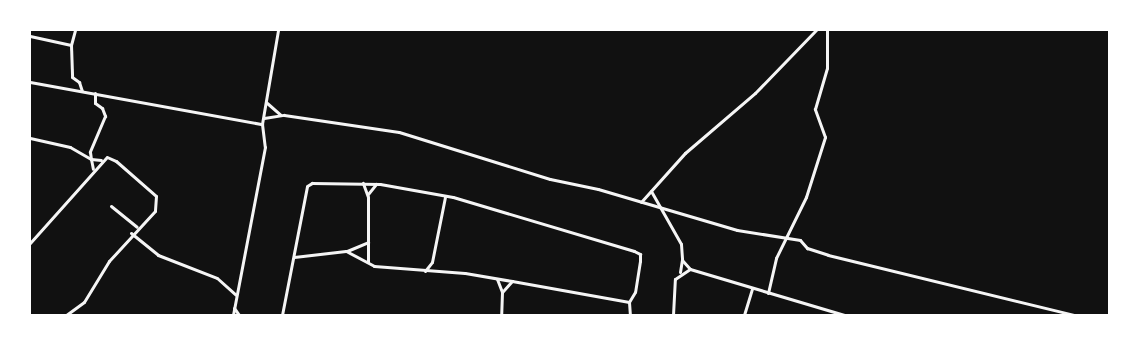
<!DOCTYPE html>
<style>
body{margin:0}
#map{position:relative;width:1139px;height:345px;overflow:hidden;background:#111;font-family:"Noto Sans",sans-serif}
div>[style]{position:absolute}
.minor>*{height:3px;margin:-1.5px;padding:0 1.5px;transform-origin:1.5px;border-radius:1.5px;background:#f5f5f5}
span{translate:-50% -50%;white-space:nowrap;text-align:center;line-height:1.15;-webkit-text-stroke:3px #fff;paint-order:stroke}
.frame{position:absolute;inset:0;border:31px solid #fff;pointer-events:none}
</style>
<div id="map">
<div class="minor">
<i style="left:30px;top:36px;width:42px;rotate:12.4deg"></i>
<i style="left:71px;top:45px;width:16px;rotate:-75deg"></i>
<i style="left:71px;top:45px;width:32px;rotate:88deg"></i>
<i style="left:72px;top:77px;width:9px;rotate:36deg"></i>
<i style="left:79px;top:82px;width:9px;rotate:72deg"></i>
<i style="left:30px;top:82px;width:236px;rotate:10.3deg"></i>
<i style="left:262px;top:124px;width:23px;rotate:83deg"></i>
<i style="left:265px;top:147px;width:171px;rotate:100.8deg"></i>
<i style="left:95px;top:93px;width:10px;rotate:90deg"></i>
<i style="left:95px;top:103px;width:9px;rotate:36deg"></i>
<i style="left:102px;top:108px;width:9px;rotate:69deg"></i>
<i style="left:105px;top:116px;width:39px;rotate:113deg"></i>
<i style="left:90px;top:152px;width:7px;rotate:82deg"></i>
<i style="left:91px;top:159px;width:10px;rotate:6deg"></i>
<i style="left:267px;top:103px;width:18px;rotate:41deg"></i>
<i style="left:264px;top:118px;width:20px;rotate:-9deg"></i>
<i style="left:284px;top:115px;width:116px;rotate:8.4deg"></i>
<i style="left:399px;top:132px;width:158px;rotate:17.3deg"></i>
<i style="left:550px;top:179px;width:49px;rotate:11.8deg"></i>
<i style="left:598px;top:189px;width:145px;rotate:16.4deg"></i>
<i style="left:737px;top:230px;width:64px;rotate:9deg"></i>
<i style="left:800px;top:240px;width:11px;rotate:49deg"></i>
<i style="left:807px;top:248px;width:22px;rotate:18deg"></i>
<i style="left:828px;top:255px;width:254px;rotate:13.7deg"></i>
<i style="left:262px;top:124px;width:95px;rotate:-80.3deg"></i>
<i style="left:30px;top:138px;width:41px;rotate:12.7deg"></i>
<i style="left:70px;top:147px;width:24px;rotate:30deg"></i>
<i style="left:91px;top:159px;width:10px;rotate:79deg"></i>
<i style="left:651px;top:191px;width:61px;rotate:60.5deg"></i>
<i style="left:681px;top:244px;width:16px;rotate:86deg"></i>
<i style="left:682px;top:260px;width:12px;rotate:48deg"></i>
<i style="left:368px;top:194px;width:13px;rotate:-51deg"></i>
<i style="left:641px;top:202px;width:66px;rotate:-48.1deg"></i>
<i style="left:685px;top:153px;width:92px;rotate:-40.6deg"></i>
<i style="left:755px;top:93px;width:88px;rotate:-45.9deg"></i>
<i style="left:111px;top:206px;width:33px;rotate:39deg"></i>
<i style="left:131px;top:233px;width:35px;rotate:39deg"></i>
<i style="left:158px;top:255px;width:63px;rotate:21.3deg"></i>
<i style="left:217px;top:278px;width:25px;rotate:42deg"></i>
<i style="left:368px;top:242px;width:20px;rotate:90deg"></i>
<i style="left:30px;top:243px;width:115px;rotate:-48.2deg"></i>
<i style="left:107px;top:157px;width:10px;rotate:24deg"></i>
<i style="left:116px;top:161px;width:53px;rotate:41.2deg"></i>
<i style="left:156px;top:196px;width:15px;rotate:94deg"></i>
<i style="left:155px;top:211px;width:68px;rotate:132.6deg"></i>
<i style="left:109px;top:261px;width:48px;rotate:121.4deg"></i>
<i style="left:84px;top:302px;width:22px;rotate:144deg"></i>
<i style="left:347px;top:251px;width:23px;rotate:-23deg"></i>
<i style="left:368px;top:242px;width:45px;rotate:-90deg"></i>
<i style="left:368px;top:197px;width:15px;rotate:-110deg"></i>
<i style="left:294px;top:257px;width:52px;rotate:-6.6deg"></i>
<i style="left:346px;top:251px;width:32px;rotate:28deg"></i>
<i style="left:374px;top:266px;width:91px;rotate:4.4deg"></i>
<i style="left:465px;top:273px;width:48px;rotate:9.7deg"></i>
<i style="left:512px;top:281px;width:15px;rotate:132deg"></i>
<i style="left:425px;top:271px;width:11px;rotate:-52deg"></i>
<i style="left:432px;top:262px;width:66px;rotate:-78.7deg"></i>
<i style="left:680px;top:272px;width:12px;rotate:-81deg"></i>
<i style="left:497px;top:279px;width:14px;rotate:69deg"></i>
<i style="left:502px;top:292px;width:23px;rotate:92deg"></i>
<i style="left:512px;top:281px;width:119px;rotate:10.2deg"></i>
<i style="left:629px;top:302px;width:13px;rotate:86deg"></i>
<i style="left:768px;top:293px;width:36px;rotate:-77deg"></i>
<i style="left:776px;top:258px;width:68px;rotate:-63.8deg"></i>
<i style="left:806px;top:197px;width:63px;rotate:-72.4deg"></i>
<i style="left:825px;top:137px;width:30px;rotate:-110deg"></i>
<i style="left:815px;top:109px;width:43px;rotate:-73.7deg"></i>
<i style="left:827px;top:68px;width:38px;rotate:-90deg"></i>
<i style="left:234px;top:308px;width:9px;rotate:54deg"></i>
<i style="left:282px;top:315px;width:131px;rotate:-79deg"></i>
<i style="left:307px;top:186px;width:6px;rotate:-31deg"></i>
<i style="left:312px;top:183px;width:68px;rotate:0.8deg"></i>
<i style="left:380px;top:184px;width:74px;rotate:10.1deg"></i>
<i style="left:453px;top:197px;width:189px;rotate:16.6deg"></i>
<i style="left:634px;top:251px;width:7px;rotate:27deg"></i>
<i style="left:640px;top:254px;width:7px;rotate:90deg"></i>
<i style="left:640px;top:261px;width:31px;rotate:99deg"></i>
<i style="left:635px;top:292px;width:12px;rotate:121deg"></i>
<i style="left:673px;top:315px;width:36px;rotate:-87deg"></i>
<i style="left:675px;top:279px;width:18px;rotate:-34deg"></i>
<i style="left:690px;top:269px;width:161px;rotate:16.6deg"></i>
<i style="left:744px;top:315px;width:27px;rotate:-73deg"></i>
</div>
<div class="frame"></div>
</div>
